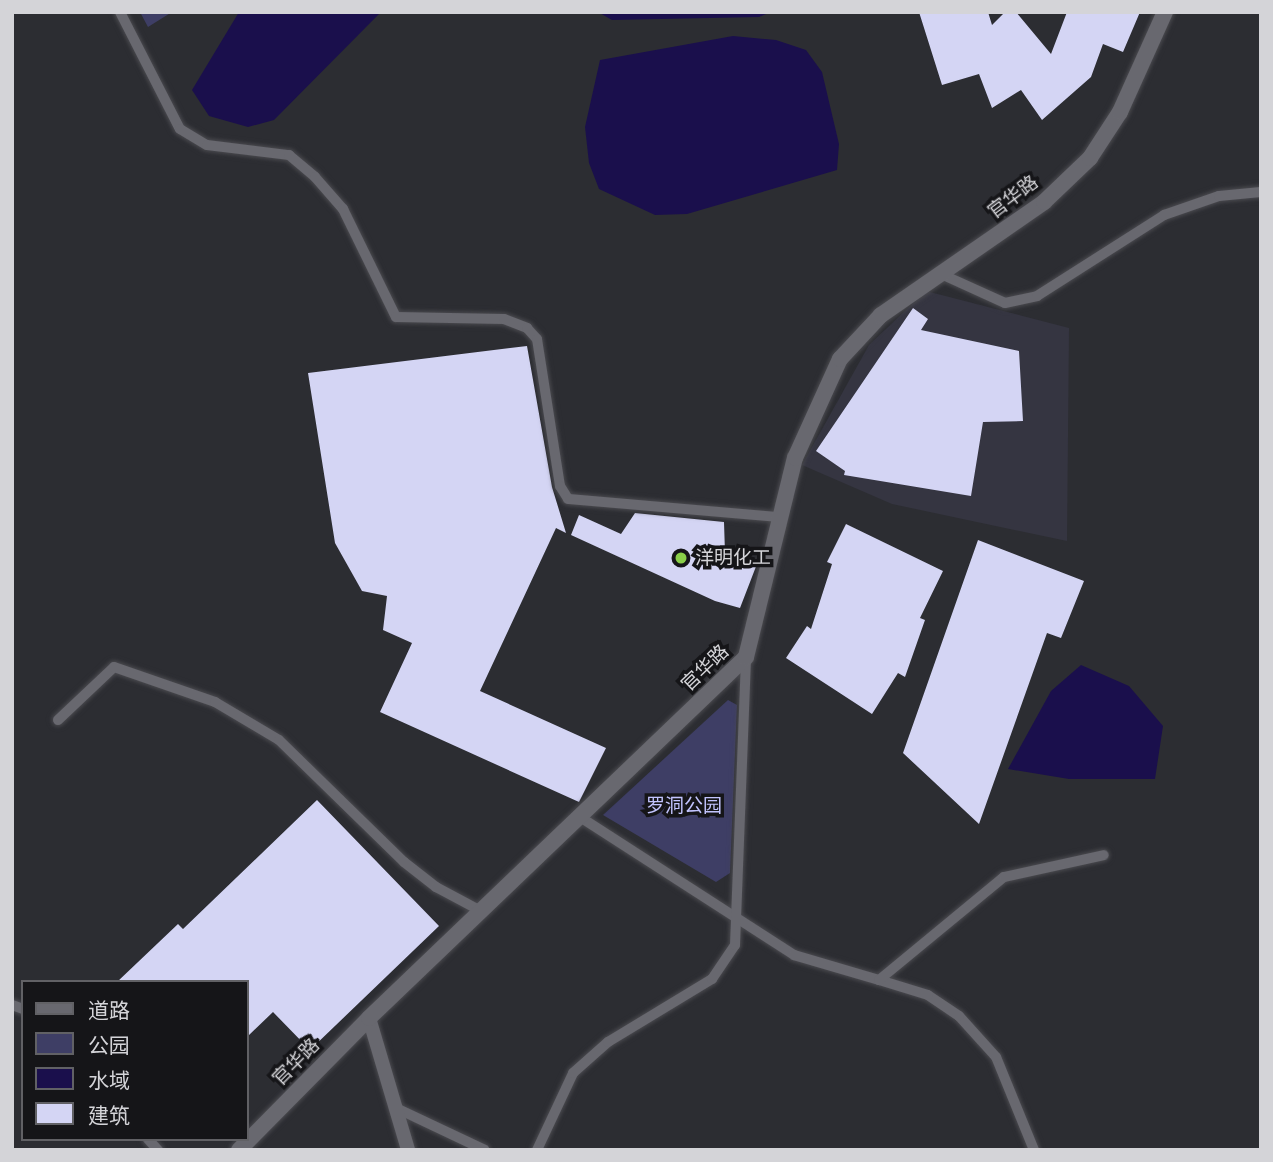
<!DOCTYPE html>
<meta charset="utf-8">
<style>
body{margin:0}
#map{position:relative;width:1273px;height:1162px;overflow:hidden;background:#2c2d32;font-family:"Noto Sans","Noto Sans SC",sans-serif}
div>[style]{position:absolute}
.built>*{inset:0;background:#353541}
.green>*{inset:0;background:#3e3e65}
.water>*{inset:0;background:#1a0f4c}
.building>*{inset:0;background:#d4d5f4}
.roads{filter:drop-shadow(0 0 2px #4a4a4f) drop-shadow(0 0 2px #4a4a4f)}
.minor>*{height:10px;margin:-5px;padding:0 5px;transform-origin:5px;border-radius:5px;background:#68686f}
.tertiary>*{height:14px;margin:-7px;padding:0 7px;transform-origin:7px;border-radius:7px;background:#68686f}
.secondary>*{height:16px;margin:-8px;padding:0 8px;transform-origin:8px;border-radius:8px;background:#68686f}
.dots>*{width:19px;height:19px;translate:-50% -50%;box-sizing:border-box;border:4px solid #151518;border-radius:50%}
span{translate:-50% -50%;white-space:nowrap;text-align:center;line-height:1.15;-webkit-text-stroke:7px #151518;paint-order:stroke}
.street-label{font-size:19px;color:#d4d4d8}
.poi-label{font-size:19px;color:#d4d4d8}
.left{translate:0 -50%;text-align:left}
.park-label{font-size:19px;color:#c2c4fe}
.frame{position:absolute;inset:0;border:14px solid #d4d4d8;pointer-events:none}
.legend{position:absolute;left:21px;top:980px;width:228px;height:161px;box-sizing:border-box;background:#151518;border:2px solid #616165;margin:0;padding:9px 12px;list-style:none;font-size:21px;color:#d4d4d8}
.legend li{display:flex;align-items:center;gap:14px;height:35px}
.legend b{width:35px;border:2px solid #616165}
</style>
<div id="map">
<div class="built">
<i style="clip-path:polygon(926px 291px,1069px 328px,1067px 541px,892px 504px,802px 465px,869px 345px)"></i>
</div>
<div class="green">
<i style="clip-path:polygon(140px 12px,172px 12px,148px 27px)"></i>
<i style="clip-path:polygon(728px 700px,737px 705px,730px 873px,716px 882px,603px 815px)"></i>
</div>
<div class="water">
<i style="clip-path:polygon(239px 12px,381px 12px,274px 120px,248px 127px,209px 116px,192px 90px)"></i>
<i style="clip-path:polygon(598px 12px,771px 12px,759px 17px,612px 20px)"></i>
<i style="clip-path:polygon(733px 36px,776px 40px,806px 50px,822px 72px,839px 144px,837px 170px,687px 214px,655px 215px,599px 189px,589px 163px,585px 127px,600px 60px)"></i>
<i style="clip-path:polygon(1081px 665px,1129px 686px,1163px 726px,1155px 779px,1069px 779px,1008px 769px,1051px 691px)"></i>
</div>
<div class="building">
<i style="clip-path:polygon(919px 12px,988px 12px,992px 25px,1005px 12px,1016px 12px,1051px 54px,1067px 12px,1140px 12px,1123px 52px,1103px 44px,1091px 77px,1042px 120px,1021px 90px,992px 108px,979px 74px,942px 85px)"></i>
<i style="clip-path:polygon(913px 308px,928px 319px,921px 330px,1019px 351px,1023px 421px,983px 422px,971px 496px,844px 475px,845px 471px,816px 451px)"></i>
<i style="clip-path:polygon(527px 346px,552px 487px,566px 533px,556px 528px,480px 691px,606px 748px,579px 802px,380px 712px,412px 643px,383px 630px,387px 596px,362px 591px,335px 543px,308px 373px)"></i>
<i style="clip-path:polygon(635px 513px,724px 522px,725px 553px,757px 564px,740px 608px,715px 601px,571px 535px,579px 515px,621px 534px)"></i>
<i style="clip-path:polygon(846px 524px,943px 571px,920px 618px,925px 620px,905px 677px,898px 673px,872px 714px,786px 658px,807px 626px,811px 629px,832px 564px,827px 562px)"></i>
<i style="clip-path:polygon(978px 540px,1084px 581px,1061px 638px,1047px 633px,979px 824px,903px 753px)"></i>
<i style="clip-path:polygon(317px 800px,439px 926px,310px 1050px,273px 1012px,247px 1037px,247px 982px,117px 982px,178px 924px,183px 929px)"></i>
</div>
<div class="roads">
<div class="minor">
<i style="left:120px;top:12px;width:131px;rotate:62.9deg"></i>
<i style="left:180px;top:129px;width:31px;rotate:31deg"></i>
<i style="left:207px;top:145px;width:83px;rotate:7deg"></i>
<i style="left:289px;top:155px;width:34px;rotate:40deg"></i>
<i style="left:315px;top:177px;width:43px;rotate:48.8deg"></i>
<i style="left:343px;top:209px;width:120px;rotate:63.9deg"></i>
<i style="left:396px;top:317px;width:108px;rotate:1.1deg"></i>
<i style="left:504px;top:319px;width:25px;rotate:21deg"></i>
<i style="left:527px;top:328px;width:15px;rotate:48deg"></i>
<i style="left:537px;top:339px;width:149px;rotate:81.1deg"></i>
<i style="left:560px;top:486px;width:15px;rotate:58deg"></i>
<i style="left:568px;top:499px;width:213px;rotate:4.9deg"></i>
<i style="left:941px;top:274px;width:70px;rotate:24.4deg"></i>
<i style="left:1005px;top:303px;width:33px;rotate:-12deg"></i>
<i style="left:1037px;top:296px;width:151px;rotate:-32.5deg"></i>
<i style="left:1164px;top:215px;width:58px;rotate:-19.1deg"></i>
<i style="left:1219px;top:196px;width:42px;rotate:-5.4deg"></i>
<i style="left:58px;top:720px;width:77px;rotate:-43.4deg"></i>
<i style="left:114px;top:667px;width:107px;rotate:19.1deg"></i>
<i style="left:215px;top:702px;width:74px;rotate:30.7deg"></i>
<i style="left:279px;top:740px;width:175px;rotate:44.3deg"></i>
<i style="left:404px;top:862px;width:41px;rotate:38deg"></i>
<i style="left:436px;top:887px;width:51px;rotate:28.1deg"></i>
<i style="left:580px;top:817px;width:255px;rotate:32.8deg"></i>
<i style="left:794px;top:955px;width:89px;rotate:16.4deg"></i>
<i style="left:12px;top:1005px;width:12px;rotate:20deg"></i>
<i style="left:396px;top:1108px;width:98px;rotate:25.3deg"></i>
<i style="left:148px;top:1139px;width:15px;rotate:48deg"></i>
<i style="left:537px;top:1150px;width:85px;rotate:-64.9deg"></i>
<i style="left:573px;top:1073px;width:47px;rotate:-41.5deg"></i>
<i style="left:608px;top:1042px;width:122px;rotate:-31.2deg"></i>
<i style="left:712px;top:979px;width:41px;rotate:-55.9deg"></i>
<i style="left:735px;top:945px;width:288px;rotate:-87.8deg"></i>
<i style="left:1034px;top:1150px;width:100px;rotate:-112.2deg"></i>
<i style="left:996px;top:1057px;width:55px;rotate:-132.1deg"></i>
<i style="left:959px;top:1016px;width:37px;rotate:-146deg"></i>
<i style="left:928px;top:995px;width:51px;rotate:-163deg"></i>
<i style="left:879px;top:980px;width:162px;rotate:-39.5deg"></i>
<i style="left:1004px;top:877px;width:102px;rotate:-12.4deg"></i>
</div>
<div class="tertiary">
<i style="left:369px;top:1018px;width:138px;rotate:73.5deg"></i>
</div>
<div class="secondary">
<i style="left:239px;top:1150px;width:185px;rotate:-45.4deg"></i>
<i style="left:369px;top:1018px;width:522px;rotate:-43.76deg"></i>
<i style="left:746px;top:657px;width:205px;rotate:-76.2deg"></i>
<i style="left:795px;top:458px;width:109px;rotate:-65.6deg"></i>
<i style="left:840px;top:359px;width:60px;rotate:-47deg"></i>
<i style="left:881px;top:315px;width:198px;rotate:-34.7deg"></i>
<i style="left:1044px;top:202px;width:64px;rotate:-43.7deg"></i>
<i style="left:1090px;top:158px;width:55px;rotate:-56.9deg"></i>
<i style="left:1120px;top:112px;width:110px;rotate:-65.8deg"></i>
</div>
</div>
<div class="dots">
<i style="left:681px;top:558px;background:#89cf49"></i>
</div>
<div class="street-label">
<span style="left:1013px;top:197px;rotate:-37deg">官华路</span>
<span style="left:705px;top:668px;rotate:-44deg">官华路</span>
<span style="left:296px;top:1062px;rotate:-45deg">官华路</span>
</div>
<div class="poi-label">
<span class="left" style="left:695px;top:558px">洋明化工</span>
</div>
<div class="park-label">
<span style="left:684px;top:806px">罗洞公园</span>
</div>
<div class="frame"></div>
<ul class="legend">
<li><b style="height:9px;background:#68686f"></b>道路</li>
<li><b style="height:19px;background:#3e3e65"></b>公园</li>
<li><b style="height:19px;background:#1a0f4c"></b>水域</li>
<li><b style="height:19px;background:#d4d5f4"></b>建筑</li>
</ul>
</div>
